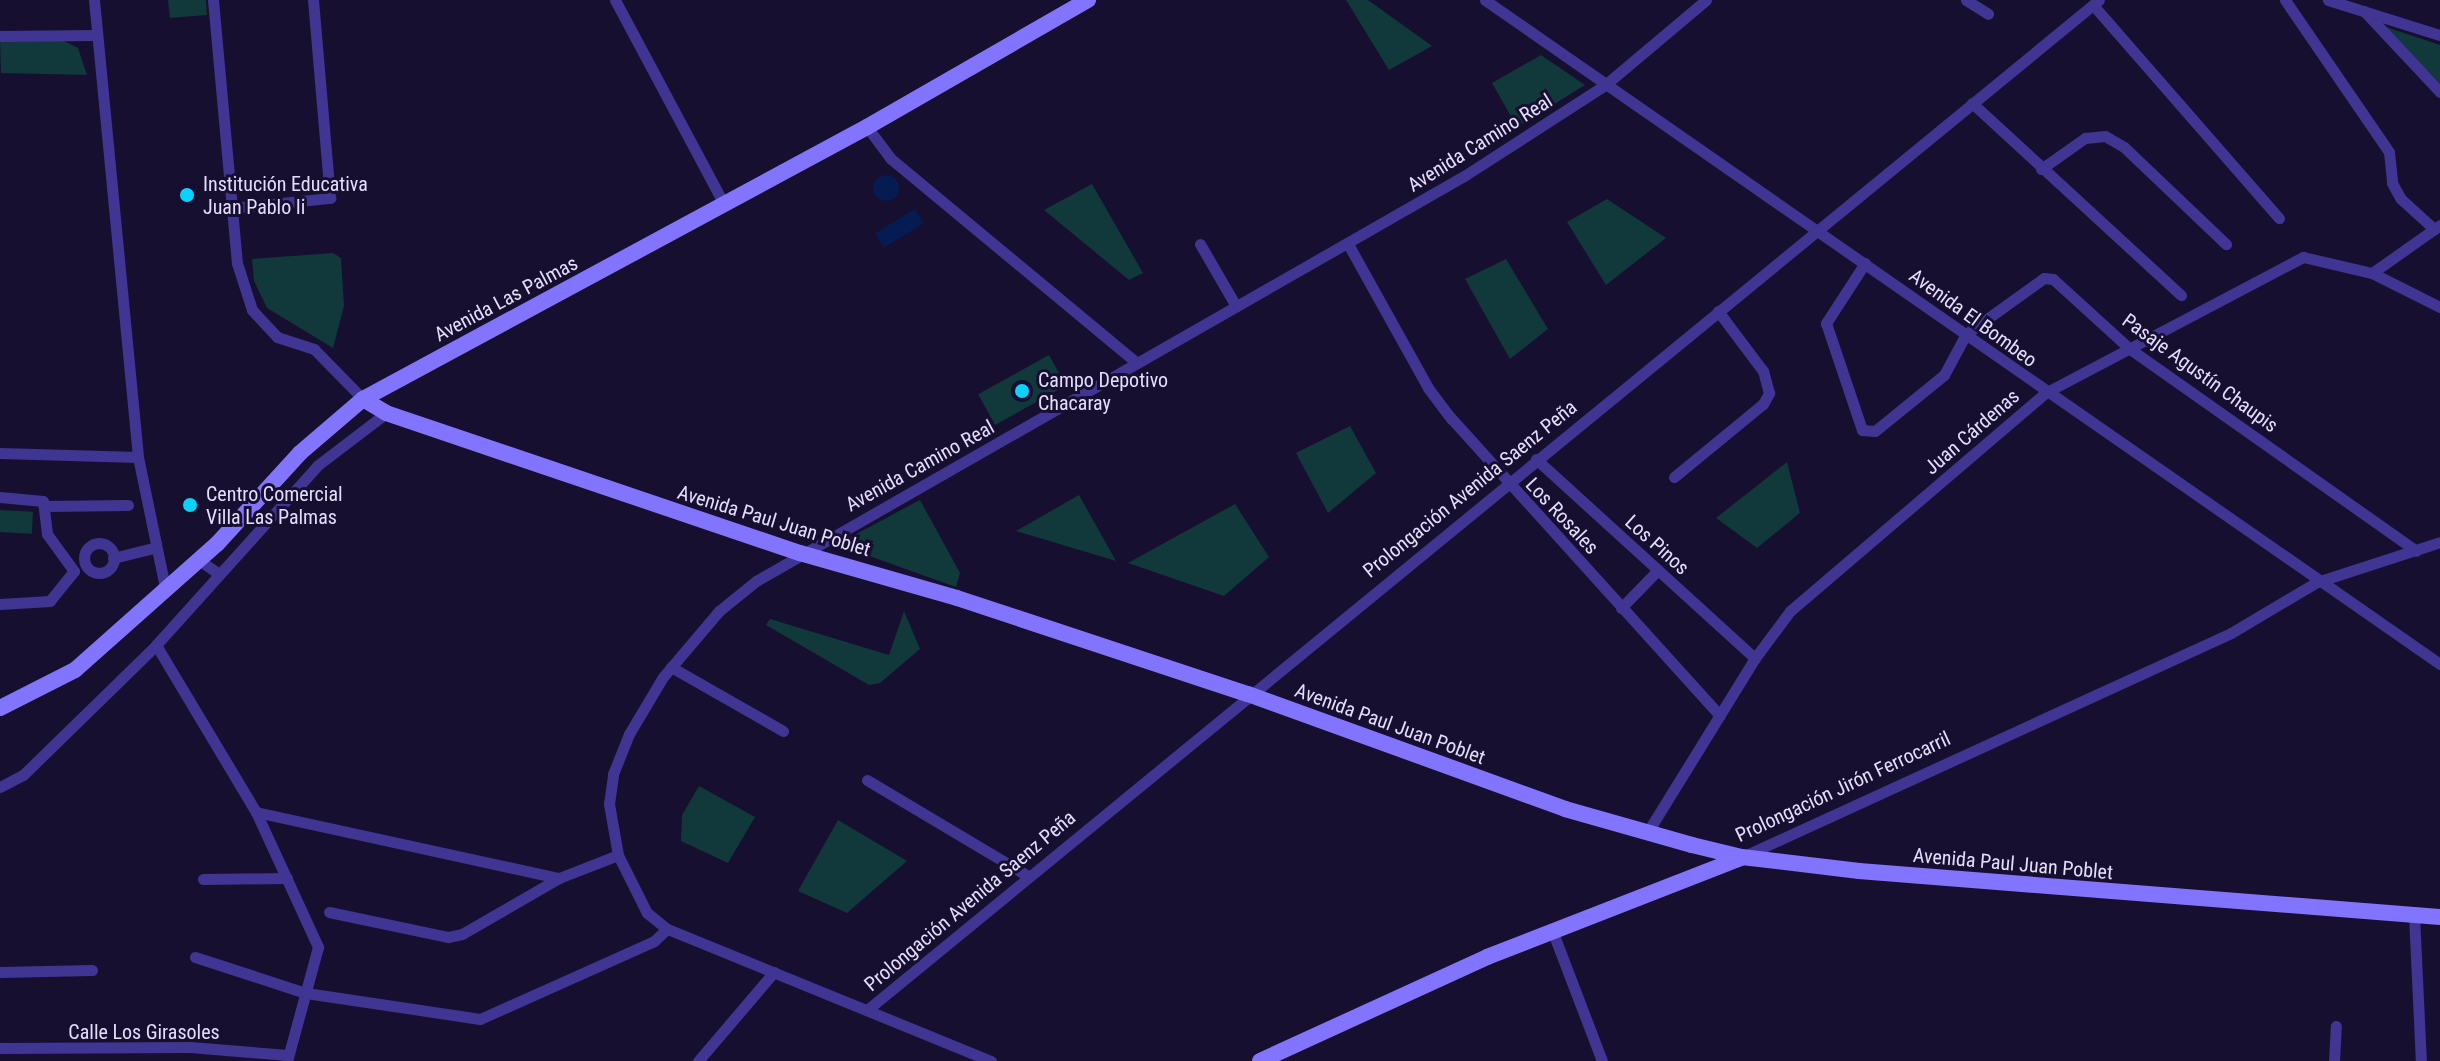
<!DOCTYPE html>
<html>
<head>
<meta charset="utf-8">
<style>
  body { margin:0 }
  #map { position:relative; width:2440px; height:1061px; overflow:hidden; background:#170f2f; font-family:"Roboto Condensed",sans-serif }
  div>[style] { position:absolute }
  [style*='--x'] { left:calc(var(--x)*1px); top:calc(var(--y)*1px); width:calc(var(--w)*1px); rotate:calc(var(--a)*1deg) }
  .green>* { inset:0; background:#11383a; transform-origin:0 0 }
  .water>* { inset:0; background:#051b52; transform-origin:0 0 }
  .round { border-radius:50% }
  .street>* { height:11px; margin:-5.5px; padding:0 5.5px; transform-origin:5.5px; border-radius:5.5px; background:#403593 }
  .street>.ring { margin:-5.5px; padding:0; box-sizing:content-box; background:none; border:11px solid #403593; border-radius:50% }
  .secondary>* { height:16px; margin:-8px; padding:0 8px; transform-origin:8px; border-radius:8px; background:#8374ff }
  .dots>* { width:22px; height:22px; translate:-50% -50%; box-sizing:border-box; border:4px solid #170f2f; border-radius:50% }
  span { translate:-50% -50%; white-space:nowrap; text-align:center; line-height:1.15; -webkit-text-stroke:6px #170f2f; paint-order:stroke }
  .street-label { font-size:20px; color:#e4ddff }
  .poi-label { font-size:20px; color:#e4ddff }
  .left { translate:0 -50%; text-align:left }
</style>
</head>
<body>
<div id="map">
  <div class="green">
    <i style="clip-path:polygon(168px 0,206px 0,207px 15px,170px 18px)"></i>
    <i style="clip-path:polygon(1346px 0,1368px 0,1432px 46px,1389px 70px)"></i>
    <i style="clip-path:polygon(2383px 26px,2440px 45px,2440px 83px)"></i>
    <i style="clip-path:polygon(62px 40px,78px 48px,87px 75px,1px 73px,0 41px)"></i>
    <i style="clip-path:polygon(1541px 55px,1585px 85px,1517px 127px,1492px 83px)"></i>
    <i style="clip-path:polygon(1092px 184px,1143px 273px,1129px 280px,1044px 210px)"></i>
    <i style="clip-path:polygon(1607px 199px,1666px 238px,1606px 285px,1567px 222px)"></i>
    <i style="clip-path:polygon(333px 253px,341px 258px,344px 306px,333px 348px,267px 308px,254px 281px,252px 259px)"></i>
    <i style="clip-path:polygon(1506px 259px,1548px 329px,1510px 359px,1465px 279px)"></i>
    <i style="left:1049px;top:355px;width:35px;height:81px;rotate:61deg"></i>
    <i style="clip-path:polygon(1350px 426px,1376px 473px,1328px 513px,1296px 453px)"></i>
    <i style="clip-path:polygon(1787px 462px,1800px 513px,1757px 548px,1716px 518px)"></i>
    <i style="clip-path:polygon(1079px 495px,1116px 561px,1016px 531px)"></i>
    <i style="clip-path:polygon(920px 500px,960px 573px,956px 587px,844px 547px,845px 540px)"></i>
    <i style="clip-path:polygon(1235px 504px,1269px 557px,1224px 596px,1128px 563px)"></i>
    <i style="left:0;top:510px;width:33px;height:22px;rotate:3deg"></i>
    <i style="clip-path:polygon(904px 611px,920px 649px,880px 683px,869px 685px,766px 625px,770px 619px,889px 655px)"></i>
    <i style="clip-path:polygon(699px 786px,755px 817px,728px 863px,681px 841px,682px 815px)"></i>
    <i style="clip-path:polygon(838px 820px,907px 861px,847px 913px,798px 891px)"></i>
  </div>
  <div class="water">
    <i class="round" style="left:873px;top:175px;width:26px;height:26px"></i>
    <i style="left:915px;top:209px;width:17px;height:47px;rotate:59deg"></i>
  </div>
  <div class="street">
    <i style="--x:94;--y:0;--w:459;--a:84.5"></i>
    <i style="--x:138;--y:457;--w:133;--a:78.3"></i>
    <i style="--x:213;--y:0;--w:264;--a:84.8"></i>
    <i style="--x:237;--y:263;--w:49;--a:72.3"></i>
    <i style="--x:252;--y:310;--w:37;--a:47"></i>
    <i style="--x:277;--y:337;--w:39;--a:18"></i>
    <i style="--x:314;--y:349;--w:70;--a:45.6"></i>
    <i style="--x:615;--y:0;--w:231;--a:61.9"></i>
    <i style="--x:1485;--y:0;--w:1163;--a:34.81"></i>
    <i style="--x:1966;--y:0;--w:26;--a:32"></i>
    <i style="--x:2285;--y:0;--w:184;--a:55.6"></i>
    <i style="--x:2389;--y:152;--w:31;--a:84"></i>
    <i style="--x:2392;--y:183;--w:18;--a:61"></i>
    <i style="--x:2401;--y:199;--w:45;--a:42.3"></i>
    <i style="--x:2328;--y:0;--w:117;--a:17.4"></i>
    <i style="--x:2093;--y:5;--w:283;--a:48.9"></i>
    <i style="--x:2364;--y:11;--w:111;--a:46.8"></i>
    <i style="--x:0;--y:36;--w:96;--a:-0.6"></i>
    <i style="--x:1972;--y:103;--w:284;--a:42.6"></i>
    <i style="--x:867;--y:127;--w:39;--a:53"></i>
    <i style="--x:890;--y:158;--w:321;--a:39.7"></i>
    <i style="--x:2041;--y:169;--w:54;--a:-35.2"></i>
    <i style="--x:2085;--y:138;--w:20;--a:-6"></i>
    <i style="--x:2105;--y:136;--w:22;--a:30"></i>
    <i style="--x:2124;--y:147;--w:141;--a:43.6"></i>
    <i style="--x:231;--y:208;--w:100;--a:-5.8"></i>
    <i style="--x:330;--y:198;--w:199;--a:-94.9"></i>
    <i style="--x:1200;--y:244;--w:72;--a:59.9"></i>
    <i style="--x:1348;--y:244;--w:165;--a:60.9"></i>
    <i style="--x:1428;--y:388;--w:38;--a:53"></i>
    <i style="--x:1451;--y:418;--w:401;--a:47.9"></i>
    <i style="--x:1865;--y:263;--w:72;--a:123"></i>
    <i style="--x:1826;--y:323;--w:113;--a:71.4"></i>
    <i style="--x:1862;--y:430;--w:13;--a:4"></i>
    <i style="--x:1875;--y:431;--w:89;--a:-39.1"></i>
    <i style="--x:1944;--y:375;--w:47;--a:-61.8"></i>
    <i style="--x:1966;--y:334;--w:96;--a:-35.7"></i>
    <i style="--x:2044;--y:278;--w:9;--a:6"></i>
    <i style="--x:2053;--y:279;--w:104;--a:42.3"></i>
    <i style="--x:2130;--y:349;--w:350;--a:35.2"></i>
    <i style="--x:2372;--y:273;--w:83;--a:-35.2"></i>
    <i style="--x:0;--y:453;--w:138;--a:1.7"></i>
    <i style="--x:1536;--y:459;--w:296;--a:42.3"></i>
    <i style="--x:1674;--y:477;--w:115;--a:-39.4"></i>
    <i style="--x:1763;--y:404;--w:13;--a:-61"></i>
    <i style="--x:1769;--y:393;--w:23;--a:-105"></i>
    <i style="--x:1763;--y:371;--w:75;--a:-126.9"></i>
    <i style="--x:0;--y:497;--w:43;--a:5.3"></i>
    <i style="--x:43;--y:501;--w:33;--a:83"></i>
    <i style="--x:47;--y:534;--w:46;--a:53.9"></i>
    <i style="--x:74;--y:571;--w:38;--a:129"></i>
    <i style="--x:50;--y:601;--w:50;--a:176.6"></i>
    <i style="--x:45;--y:506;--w:83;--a:-0.7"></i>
    <i class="ring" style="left:84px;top:543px;width:19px;height:19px"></i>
    <i style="--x:113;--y:558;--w:41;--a:-14"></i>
    <i style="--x:199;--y:560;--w:24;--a:35"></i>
    <i style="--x:1621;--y:608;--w:53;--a:-45.8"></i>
    <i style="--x:156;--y:645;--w:195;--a:59.1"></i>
    <i style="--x:256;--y:812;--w:149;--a:65.3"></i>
    <i style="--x:318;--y:947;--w:118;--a:105.2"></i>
    <i style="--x:671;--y:667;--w:129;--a:29.7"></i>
    <i style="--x:867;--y:780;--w:187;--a:30.8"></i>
    <i style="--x:0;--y:787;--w:26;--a:-28"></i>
    <i style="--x:23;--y:775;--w:186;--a:-44.3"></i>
    <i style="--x:156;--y:645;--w:242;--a:-48"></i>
    <i style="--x:318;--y:465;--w:86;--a:-37.4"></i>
    <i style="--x:256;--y:812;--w:310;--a:12.3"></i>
    <i style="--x:1647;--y:833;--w:206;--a:-58.3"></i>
    <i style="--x:1755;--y:658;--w:59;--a:-53.3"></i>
    <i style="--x:1790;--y:611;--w:335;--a:-40.5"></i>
    <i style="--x:2045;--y:393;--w:292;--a:-27.8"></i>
    <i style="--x:2303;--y:257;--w:71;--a:13.1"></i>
    <i style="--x:2372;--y:273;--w:76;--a:26.6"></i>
    <i style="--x:1742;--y:857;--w:538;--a:-24.61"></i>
    <i style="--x:2231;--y:633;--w:100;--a:-30.7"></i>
    <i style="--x:2317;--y:582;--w:129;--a:-18"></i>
    <i style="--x:203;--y:879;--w:84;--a:-0.7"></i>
    <i style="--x:329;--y:912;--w:122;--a:11.9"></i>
    <i style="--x:448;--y:937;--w:14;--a:-12"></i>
    <i style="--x:462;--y:934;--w:112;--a:-30"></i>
    <i style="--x:559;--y:878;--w:63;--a:-21.3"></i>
    <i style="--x:2414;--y:915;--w:146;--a:87.3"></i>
    <i style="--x:1552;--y:930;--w:140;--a:69.1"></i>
    <i style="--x:195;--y:957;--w:117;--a:18"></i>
    <i style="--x:306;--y:993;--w:176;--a:8.5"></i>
    <i style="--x:480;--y:1019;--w:191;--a:-24.1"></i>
    <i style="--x:654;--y:941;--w:18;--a:-43"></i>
    <i style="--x:0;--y:972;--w:92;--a:-1.2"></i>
    <i style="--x:867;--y:1010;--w:1593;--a:-39.35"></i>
    <i style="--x:0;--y:1048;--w:190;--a:-0.3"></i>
    <i style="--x:190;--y:1047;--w:98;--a:4.7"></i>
    <i style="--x:698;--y:1061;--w:117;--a:-49.5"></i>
    <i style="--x:991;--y:1061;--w:350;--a:-157.8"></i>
    <i style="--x:667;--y:929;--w:26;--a:-141"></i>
    <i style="--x:647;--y:913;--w:65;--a:-116.6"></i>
    <i style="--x:618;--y:855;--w:52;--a:-100"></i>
    <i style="--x:609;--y:804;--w:30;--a:-82"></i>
    <i style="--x:613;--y:774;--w:43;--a:-68.2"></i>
    <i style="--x:629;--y:734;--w:66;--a:-59.2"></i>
    <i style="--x:663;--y:677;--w:87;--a:-49.7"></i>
    <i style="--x:719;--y:611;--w:48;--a:-39"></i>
    <i style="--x:756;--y:581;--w:816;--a:-29.77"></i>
    <i style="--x:1464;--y:176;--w:168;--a:-32.8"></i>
    <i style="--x:1605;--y:85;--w:132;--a:-40.1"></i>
    <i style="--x:2334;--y:1061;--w:35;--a:-87"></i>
  </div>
  <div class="secondary">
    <i style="--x:363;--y:399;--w:27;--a:31"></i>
    <i style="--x:386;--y:413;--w:437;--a:18.7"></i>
    <i style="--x:800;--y:553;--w:163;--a:16"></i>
    <i style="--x:957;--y:598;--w:306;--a:18.3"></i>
    <i style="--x:1248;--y:694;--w:337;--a:19.9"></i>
    <i style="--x:1565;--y:809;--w:132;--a:15.8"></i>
    <i style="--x:1692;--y:845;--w:51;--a:13.5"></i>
    <i style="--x:1742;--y:857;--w:118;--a:6.8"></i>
    <i style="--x:1859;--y:871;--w:583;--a:4.53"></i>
    <i style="--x:0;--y:708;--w:84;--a:-26.9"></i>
    <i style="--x:75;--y:670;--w:190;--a:-41.6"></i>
    <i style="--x:217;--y:544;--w:123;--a:-47.6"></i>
    <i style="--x:300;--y:453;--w:83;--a:-40.6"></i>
    <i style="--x:363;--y:399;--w:573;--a:-28.35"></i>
    <i style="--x:867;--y:127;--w:255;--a:-29.9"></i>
    <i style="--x:1260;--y:1061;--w:250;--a:-24.6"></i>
    <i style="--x:1487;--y:957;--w:273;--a:-21.3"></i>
  </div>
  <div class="dots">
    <i style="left:187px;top:195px;background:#09d2ff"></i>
    <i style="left:1022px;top:391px;background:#09d2ff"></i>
    <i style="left:190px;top:505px;background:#09d2ff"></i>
  </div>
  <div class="street-label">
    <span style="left:1480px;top:143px;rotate:-32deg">Avenida Camino Real</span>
    <span style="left:506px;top:299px;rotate:-28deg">Avenida Las Palmas</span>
    <span style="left:1973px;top:318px;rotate:36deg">Avenida El Bombeo</span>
    <span style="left:2200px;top:373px;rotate:36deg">Pasaje Agustín Chaupis</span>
    <span style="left:1972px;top:432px;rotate:-41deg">Juan Cárdenas</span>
    <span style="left:920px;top:466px;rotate:-29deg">Avenida Camino Real</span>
    <span style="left:1470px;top:489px;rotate:-39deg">Prolongación Avenida Saenz Peña</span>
    <span style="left:1562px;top:516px;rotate:47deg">Los Rosales</span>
    <span style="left:774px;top:521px;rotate:17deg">Avenida Paul Juan Poblet</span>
    <span style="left:1657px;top:545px;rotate:42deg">Los Pinos</span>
    <span style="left:1390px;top:724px;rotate:20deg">Avenida Paul Juan Poblet</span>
    <span style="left:1843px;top:787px;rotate:-25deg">Prolongación Jirón Ferrocarril</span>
    <span style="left:2013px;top:864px;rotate:5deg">Avenida Paul Juan Poblet</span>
    <span style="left:970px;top:901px;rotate:-40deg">Prolongación Avenida Saenz Peña</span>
    <span style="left:144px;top:1032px">Calle Los Girasoles</span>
  </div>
  <div class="poi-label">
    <span class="left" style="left:203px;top:196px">Institución Educativa<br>Juan Pablo Ii</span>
    <span class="left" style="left:1038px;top:392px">Campo Depotivo<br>Chacaray</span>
    <span class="left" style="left:206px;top:506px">Centro Comercial<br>Villa Las Palmas</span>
  </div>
</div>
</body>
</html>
